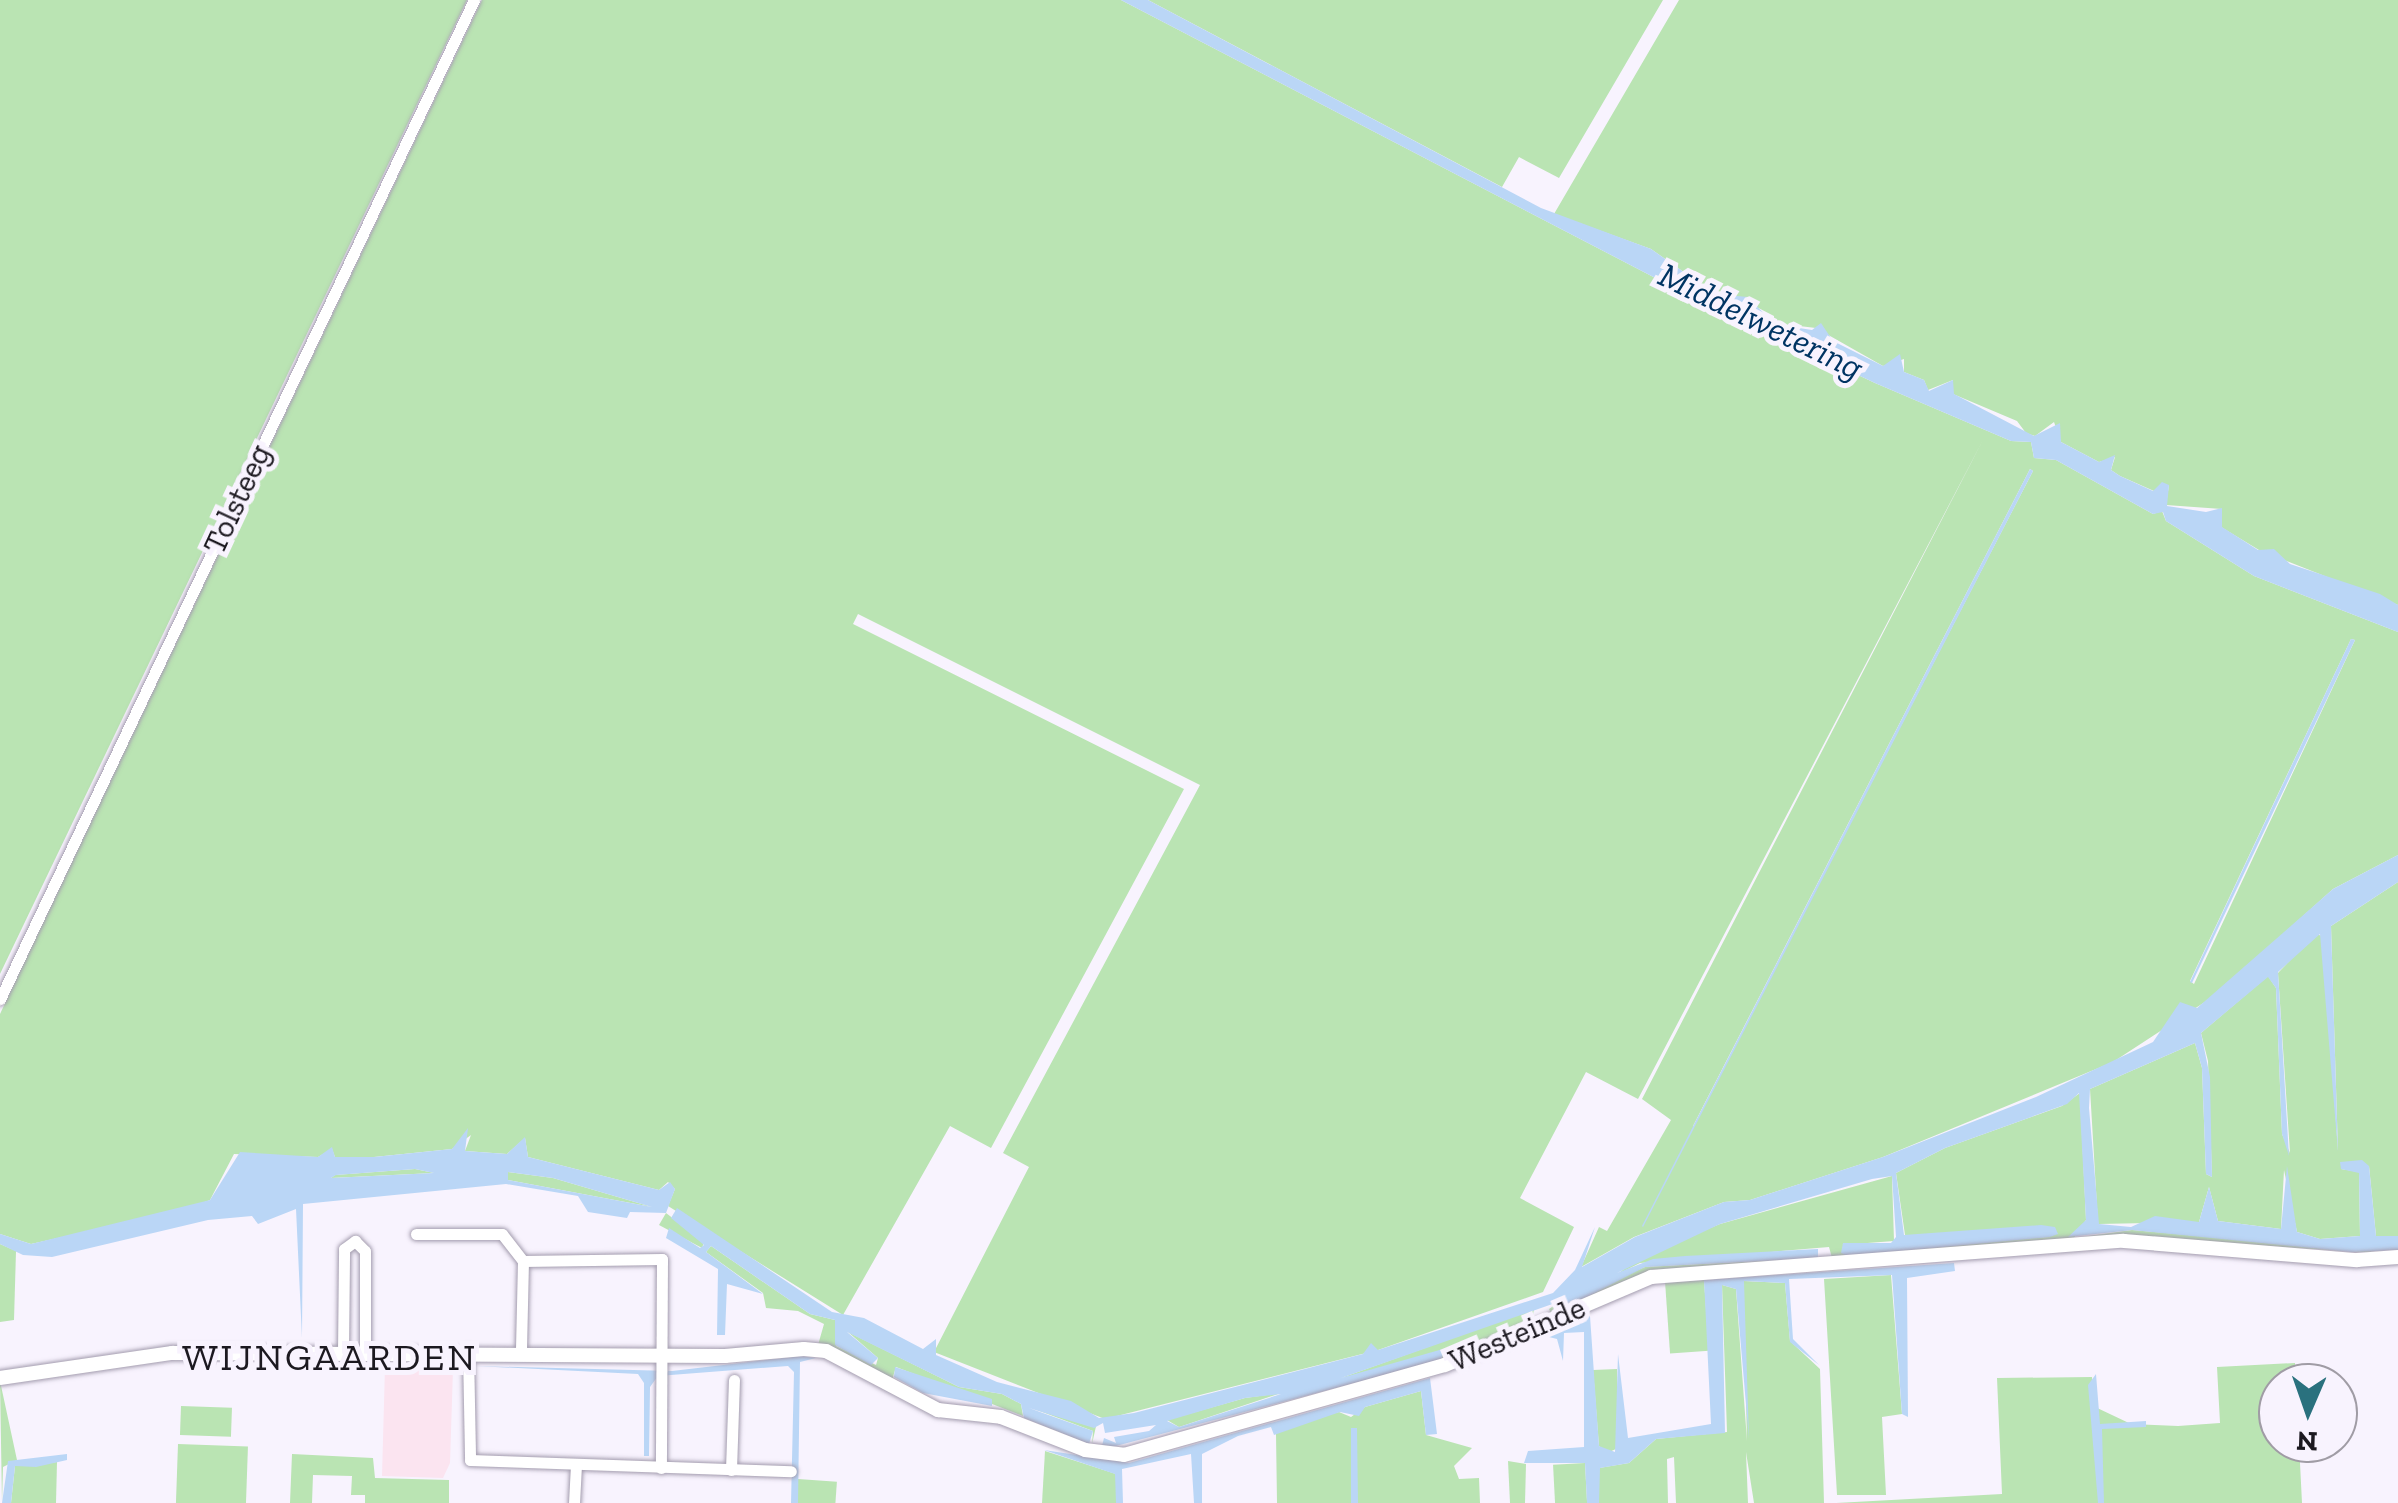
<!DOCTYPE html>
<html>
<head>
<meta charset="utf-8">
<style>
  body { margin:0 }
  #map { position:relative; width:2398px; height:1503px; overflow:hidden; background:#f8f3fe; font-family:"Zilla Slab",serif }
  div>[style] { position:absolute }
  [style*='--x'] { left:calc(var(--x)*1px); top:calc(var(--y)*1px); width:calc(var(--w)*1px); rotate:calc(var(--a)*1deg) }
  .education>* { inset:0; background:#fbe4f0 }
  .green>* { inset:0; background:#bae4b3; transform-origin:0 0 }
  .water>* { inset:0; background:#bad6f6 }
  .roads { filter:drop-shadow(0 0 2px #a39cae) drop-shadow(0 0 2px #a39cae) }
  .minor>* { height:11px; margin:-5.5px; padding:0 5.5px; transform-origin:5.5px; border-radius:5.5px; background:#fff }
  .tertiary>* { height:14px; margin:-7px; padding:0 7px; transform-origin:7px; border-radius:7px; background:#fff }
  span { translate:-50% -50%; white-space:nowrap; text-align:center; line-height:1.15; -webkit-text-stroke:10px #f8f3fe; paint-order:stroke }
  .street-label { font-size:32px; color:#1c1920 }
  .water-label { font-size:35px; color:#003463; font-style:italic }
  .quarter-label { font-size:38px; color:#1c1920; letter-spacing:2.5px }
  .north { position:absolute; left:2258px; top:1363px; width:100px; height:100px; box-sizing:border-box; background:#f8f3fe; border:2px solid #a09ca5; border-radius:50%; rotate:182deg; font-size:28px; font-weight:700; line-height:40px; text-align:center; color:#1c1920 }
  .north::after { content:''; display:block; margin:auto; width:35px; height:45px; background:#2a717e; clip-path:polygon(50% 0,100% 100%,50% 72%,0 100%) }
</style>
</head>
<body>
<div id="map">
  <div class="education">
    <i style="clip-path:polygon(385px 1367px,453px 1369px,450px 1463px,443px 1478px,382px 1476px)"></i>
  </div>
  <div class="green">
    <i style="clip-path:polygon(0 0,467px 0,0 974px)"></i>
    <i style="clip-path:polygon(evenodd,482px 0,1121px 0,1688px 295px,1875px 383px,2011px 441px,2031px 442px,2034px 458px,2056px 460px,2153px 514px,2162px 511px,2166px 521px,2254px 576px,2398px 632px,2398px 855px,2333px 889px,2214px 996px,2113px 1062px,1883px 1157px,1750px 1200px,1724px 1202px,1634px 1237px,1581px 1267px,1599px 1227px,1607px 1231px,1671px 1120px,1642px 1099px,1984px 438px,1638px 1099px,1586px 1072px,1520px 1198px,1574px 1227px,1543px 1292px,1378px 1350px,1105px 1419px,934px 1352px,1029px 1167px,1003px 1153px,1200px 785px,858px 614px,853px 624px,1184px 789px,991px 1148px,950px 1126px,843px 1315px,668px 1206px,675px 1189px,668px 1182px,659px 1190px,528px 1157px,525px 1138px,507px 1154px,465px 1151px,471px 1135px,452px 1149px,374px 1157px,335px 1157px,332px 1149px,318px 1157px,234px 1154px,210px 1200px,184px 1210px,31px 1244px,0 1234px,0 1014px,482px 0,2030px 469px,2033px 471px,1693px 1127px,1693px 1126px,2030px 469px,482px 0,2351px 639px,2355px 640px,2194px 984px,2190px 981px,2351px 639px)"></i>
    <i style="clip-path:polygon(1148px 0,1663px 0,1559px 178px,1519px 157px,1502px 187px)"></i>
    <i style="clip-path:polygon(1679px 0,2398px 0,2398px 605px,2259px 550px,2221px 527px,2222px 509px,2166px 505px,2169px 485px,2154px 491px,2120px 476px,2111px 470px,2115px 457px,2099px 462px,2061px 442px,2054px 422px,2035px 436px,2026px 433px,2017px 421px,1953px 394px,1953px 380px,1928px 390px,1924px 380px,1904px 372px,1904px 359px,1883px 366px,1816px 328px,1774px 323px,1774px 316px,1737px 297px,1715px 294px,1651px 249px,1554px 214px)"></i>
    <i style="clip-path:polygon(2398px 882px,2398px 1236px,2376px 1236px,2369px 1166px,2341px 1169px,2359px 1172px,2360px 1236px,2320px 1239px,2297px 1232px,2284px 1170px,2281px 1229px,2218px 1221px,2209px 1187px,2199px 1222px,2098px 1224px,2090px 1089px,2195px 1043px,2202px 1068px,2206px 1174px,2212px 1177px,2208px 1061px,2201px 1033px,2268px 976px,2276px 988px,2282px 1134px,2290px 1153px,2278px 973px,2315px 934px,2323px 936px,2338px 1151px,2331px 926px)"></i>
    <i style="clip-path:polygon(2080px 1093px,2086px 1220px,2074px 1238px,2132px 1230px,2398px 1254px,2218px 1243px,1832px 1258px,1829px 1247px,1640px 1263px,1618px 1274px,1637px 1258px,1720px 1224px,1892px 1176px,1894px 1241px,1841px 1245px,2051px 1237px,1905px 1235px,1896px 1173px,1945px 1148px,2062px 1106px)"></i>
    <i style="clip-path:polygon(415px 1169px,434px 1173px,331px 1178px,335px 1175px)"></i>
    <i style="clip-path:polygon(508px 1172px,553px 1178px,652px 1207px,508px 1180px)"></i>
    <i style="clip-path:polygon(666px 1213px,704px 1242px,702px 1248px,659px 1225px)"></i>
    <i style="clip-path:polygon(0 1244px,16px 1251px,14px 1320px,0 1322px)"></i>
    <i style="clip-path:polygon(711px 1246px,810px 1314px,835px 1320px,836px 1346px,876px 1365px,878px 1358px,848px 1332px,959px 1387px,1002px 1394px,1021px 1404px,1023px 1416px,896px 1367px,892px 1380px,818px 1345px,824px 1324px,798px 1311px,766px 1308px,763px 1293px,706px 1252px)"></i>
    <i style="clip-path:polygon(1818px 1258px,1660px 1271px,1552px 1315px,1549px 1309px,1592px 1281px,1560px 1303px,1645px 1267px)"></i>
    <i style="clip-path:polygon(1891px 1275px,1902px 1414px,1882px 1417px,1886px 1495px,1837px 1495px,1824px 1279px)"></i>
    <i style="left:1704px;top:1280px;width:71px;height:39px;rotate:86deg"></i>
    <i style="clip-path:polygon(1743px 1281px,1785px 1283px,1790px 1341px,1820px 1369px,1824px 1503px,1754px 1503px,1746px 1452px,1748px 1503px,1676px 1503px,1674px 1457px,1667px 1459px,1668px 1503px,1599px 1503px,1599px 1468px,1629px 1463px,1656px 1439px,1727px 1432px,1722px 1285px,1736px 1289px,1747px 1441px)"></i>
    <i style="clip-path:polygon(1534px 1309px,1532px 1322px,1445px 1358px,1341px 1378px)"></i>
    <i style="clip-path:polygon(2295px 1363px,2296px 1383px,2278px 1383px,2278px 1443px,2299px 1443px,2302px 1503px,1836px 1503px,2002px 1494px,1997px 1378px,2092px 1377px,2093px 1406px,2131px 1424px,2178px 1426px,2220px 1423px,2217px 1367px)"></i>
    <i style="clip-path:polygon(1617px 1369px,1618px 1448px,1607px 1453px,1599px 1446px,1593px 1370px)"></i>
    <i style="clip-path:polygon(0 1381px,17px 1460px,3px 1467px,2px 1503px)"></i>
    <i style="clip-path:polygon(1421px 1391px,1426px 1435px,1472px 1448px,1454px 1466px,1459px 1479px,1479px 1478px,1480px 1503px,1277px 1503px,1276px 1434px,1281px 1428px,1339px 1412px,1351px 1417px,1365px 1407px)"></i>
    <i style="clip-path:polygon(1281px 1393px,1179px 1427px,1167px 1420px,1245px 1398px)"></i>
    <i style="left:181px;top:1406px;width:51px;height:29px;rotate:2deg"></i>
    <i style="clip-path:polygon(1029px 1407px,1093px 1427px,1097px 1422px,1092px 1444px,1093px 1431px)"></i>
    <i style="left:178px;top:1444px;width:70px;height:59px;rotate:2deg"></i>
    <i style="clip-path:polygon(1045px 1451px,1116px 1474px,1116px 1503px,1042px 1503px)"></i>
    <i style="clip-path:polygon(292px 1454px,373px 1458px,375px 1478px,449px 1480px,449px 1503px,365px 1503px,365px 1495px,351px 1495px,352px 1476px,313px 1475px,312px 1503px,290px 1503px)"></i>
    <i style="clip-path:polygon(1508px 1461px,1526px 1464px,1525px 1503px,1510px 1503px)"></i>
    <i style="clip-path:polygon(57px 1462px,56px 1503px,11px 1503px,15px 1466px)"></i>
    <i style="left:1585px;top:1463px;width:40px;height:32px;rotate:87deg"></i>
    <i style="left:798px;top:1479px;width:39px;height:24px;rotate:4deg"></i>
  </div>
  <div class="water">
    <i style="clip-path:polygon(1121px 0,1148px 0,1541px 208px,1651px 249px,1715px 294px,1748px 297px,1774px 324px,1812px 330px,1821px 323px,1833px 341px,1883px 366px,1900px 354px,1904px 372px,1924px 380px,1929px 391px,1953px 380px,1954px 394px,2034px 436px,2060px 423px,2061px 442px,2099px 462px,2115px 455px,2111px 470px,2120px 476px,2153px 491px,2162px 482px,2169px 485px,2167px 506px,2206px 512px,2222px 508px,2222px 527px,2258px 550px,2274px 549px,2290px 564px,2380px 594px,2398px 605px,2398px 632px,2254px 576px,2166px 521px,2163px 512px,2153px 514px,2056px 460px,2034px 458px,2031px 442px,2011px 441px,1875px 383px,1688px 295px)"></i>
    <i style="clip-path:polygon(2030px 469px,2033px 471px,1643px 1227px,1642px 1226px)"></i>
    <i style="clip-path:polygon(2351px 639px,2355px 640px,2192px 983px,2190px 982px)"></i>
    <i style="clip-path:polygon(evenodd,2398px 855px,2398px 882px,2331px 926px,2338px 1152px,2320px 934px,2278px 972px,2289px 1156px,2282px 1134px,2276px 988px,2268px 977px,2201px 1033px,2210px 1077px,2212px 1177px,2206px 1174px,2202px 1068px,2195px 1043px,2090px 1089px,2089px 1108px,2099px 1224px,2131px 1227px,2155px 1216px,2199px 1222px,2209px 1187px,2218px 1221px,2281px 1229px,2287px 1166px,2297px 1232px,2320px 1239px,2360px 1236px,2359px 1173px,2341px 1169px,2340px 1162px,2362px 1160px,2369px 1166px,2376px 1236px,2398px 1236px,2398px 1250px,2351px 1252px,2132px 1230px,2068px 1237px,2086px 1220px,2079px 1093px,2067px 1104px,1945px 1148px,1896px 1173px,1904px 1235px,2041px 1225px,2055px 1227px,2058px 1234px,2050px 1237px,1848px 1256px,1841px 1253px,1843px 1243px,1891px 1243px,1896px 1237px,1892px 1176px,1872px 1179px,1720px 1224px,1617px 1273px,1653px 1259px,1685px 1256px,1818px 1249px,1818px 1258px,1645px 1267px,1558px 1312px,1561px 1301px,1341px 1378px,1443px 1349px,1442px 1360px,1112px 1447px,1102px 1446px,1104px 1438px,1116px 1443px,1114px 1437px,1149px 1431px,1156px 1425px,1105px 1433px,1103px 1423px,1094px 1428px,1029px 1408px,1093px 1431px,1089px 1444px,1024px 1418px,1021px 1404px,1002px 1394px,959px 1387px,847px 1332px,878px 1358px,871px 1365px,835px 1345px,835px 1320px,810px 1314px,711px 1246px,706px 1252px,763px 1294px,727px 1284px,725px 1335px,717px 1335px,718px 1269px,666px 1238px,669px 1228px,700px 1248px,704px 1245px,671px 1218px,677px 1208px,832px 1312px,864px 1318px,923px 1349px,936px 1339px,936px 1355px,997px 1382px,1071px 1401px,1099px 1418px,1134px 1413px,1363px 1354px,1371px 1343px,1378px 1350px,1553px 1293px,1575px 1270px,1595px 1227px,1582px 1267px,1635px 1237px,1724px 1202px,1750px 1200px,1883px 1157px,2036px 1097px,2153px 1042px,2180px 1002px,2197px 1008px,2333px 889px,2398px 855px,1281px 1394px,1179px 1427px,1167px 1421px,1245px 1398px,1281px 1394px)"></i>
    <i style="clip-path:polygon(evenodd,468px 1128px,465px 1151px,507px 1154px,525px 1137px,528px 1157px,659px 1190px,670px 1182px,675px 1189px,666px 1213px,630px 1212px,627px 1218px,588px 1212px,578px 1196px,506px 1184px,303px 1204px,302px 1338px,296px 1209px,258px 1224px,252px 1216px,208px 1220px,52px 1257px,23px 1255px,0 1244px,0 1234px,31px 1244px,210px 1200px,240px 1152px,318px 1157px,332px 1147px,335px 1157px,374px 1157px,452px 1149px,468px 1128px,415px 1169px,434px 1173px,331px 1178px,336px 1175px,415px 1169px,468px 1128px,508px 1172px,553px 1178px,652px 1207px,508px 1180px,508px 1172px)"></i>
    <i style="clip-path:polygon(1954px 1263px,1955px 1271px,1907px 1278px,1908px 1417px,1902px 1414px,1892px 1275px,1789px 1279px,1793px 1339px,1819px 1365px,1790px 1342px,1785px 1283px,1744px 1281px,1749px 1439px,1736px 1289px,1722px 1285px,1725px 1433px,1656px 1439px,1629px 1463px,1600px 1468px,1599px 1503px,1587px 1503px,1585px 1463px,1524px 1463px,1528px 1451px,1584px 1447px,1584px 1332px,1564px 1333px,1563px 1361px,1557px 1339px,1541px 1335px,1590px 1316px,1599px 1446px,1615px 1452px,1618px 1354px,1628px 1438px,1711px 1424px,1704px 1280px)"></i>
    <i style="clip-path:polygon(800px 1356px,816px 1358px,800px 1362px,798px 1503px,791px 1503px,794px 1372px,788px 1366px,658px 1376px,650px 1387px,649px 1456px,644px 1456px,644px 1383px,638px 1374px,475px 1366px,672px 1371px)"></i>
    <i style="clip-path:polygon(895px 1367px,992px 1399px,992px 1406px,923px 1393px,894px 1377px)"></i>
    <i style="clip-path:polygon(2096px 1374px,2100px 1424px,2146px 1421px,2146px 1427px,2102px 1429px,2104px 1503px,2098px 1503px,2088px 1385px)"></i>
    <i style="clip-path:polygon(1430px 1378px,1437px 1434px,1426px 1435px,1421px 1391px,1365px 1407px,1359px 1416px,1340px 1412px,1274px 1435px,1271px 1427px,1238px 1436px,1202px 1454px,1202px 1503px,1194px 1503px,1191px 1454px,1122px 1469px,1123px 1503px,1116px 1503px,1115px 1474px,1044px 1450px,1129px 1463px)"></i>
    <i style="clip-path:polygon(1351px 1428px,1357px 1428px,1358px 1503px,1351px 1503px)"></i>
    <i style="clip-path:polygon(67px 1454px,67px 1460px,36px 1467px,15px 1466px,11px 1503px,2px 1503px,8px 1461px)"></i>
  </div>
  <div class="roads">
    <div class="minor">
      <i style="--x:0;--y:999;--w:1106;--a:-64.62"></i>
      <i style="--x:416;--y:1234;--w:86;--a:0"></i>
      <i style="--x:502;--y:1234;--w:34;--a:52"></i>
      <i style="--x:523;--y:1261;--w:91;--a:91.3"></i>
      <i style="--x:523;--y:1261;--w:139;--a:-0.8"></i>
      <i style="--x:662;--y:1259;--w:209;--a:90.3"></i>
      <i style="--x:468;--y:1351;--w:109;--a:88.9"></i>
      <i style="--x:470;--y:1460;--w:321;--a:2"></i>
      <i style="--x:343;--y:1352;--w:103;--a:-89.4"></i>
      <i style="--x:344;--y:1249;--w:14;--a:-36"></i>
      <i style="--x:355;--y:1241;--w:14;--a:45"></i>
      <i style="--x:365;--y:1251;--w:100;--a:90"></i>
      <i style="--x:731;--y:1470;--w:90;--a:-88.1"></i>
      <i style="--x:574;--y:1503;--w:37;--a:-87"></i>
    </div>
    <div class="tertiary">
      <i style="--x:0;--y:1378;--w:174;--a:-8.3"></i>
      <i style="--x:172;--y:1353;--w:553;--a:0.31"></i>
      <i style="--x:725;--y:1356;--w:79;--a:-5.1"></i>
      <i style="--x:804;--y:1349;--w:22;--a:5"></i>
      <i style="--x:826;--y:1351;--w:127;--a:27.8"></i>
      <i style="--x:938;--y:1410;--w:63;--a:6.3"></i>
      <i style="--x:1001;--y:1417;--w:90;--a:21.4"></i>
      <i style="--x:1085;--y:1450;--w:39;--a:7"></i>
      <i style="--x:1124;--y:1455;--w:333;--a:-15.7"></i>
      <i style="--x:1445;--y:1365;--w:224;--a:-23.1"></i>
      <i style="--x:1651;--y:1277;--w:474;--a:-4.4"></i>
      <i style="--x:2124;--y:1241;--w:234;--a:4.7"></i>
      <i style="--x:2357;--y:1260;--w:41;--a:-4.2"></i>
    </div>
  </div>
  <div class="street-label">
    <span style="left:237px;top:499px;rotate:-65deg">Tolsteeg</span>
    <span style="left:1517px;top:1334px;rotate:-23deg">Westeinde</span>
  </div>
  <div class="water-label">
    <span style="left:1761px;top:321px;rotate:26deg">Middelwetering</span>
  </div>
  <div class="quarter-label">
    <span style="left:330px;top:1358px">WIJNGAARDEN</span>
  </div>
  <div class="north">N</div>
</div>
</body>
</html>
